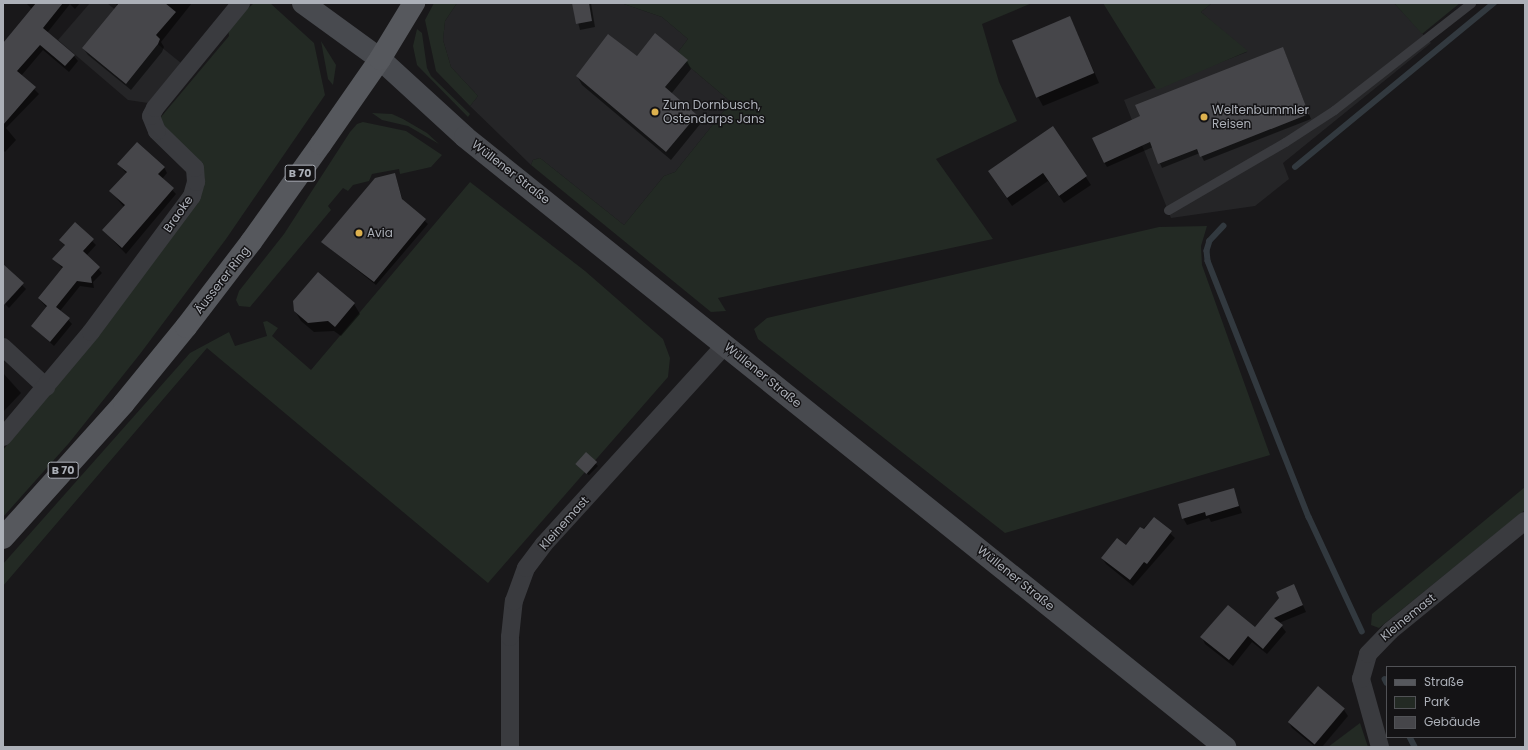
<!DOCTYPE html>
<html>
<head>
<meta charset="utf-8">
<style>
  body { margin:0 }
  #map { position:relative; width:1528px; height:750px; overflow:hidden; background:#19181a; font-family:Poppins,sans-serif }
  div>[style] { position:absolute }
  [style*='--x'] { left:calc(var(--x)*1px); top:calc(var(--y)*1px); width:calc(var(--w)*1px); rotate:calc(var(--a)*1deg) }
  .built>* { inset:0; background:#252527 }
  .green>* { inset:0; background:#232a24 }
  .shadow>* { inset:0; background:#0007; transform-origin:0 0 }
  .stream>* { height:5.5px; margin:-2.75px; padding:0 2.75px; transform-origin:2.75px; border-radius:2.75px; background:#32393f }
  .building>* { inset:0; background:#46464a; transform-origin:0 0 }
  .lane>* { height:9px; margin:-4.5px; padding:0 4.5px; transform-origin:4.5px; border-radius:4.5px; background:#3a3b3f }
  .street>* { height:18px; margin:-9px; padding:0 9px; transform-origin:9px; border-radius:9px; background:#3a3b3f }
  .secondary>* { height:22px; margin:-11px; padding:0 11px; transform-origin:11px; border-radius:11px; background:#484a4f }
  .primary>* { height:22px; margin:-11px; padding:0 11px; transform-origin:11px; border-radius:11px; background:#56585d }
  .dots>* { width:11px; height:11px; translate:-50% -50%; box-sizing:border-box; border:2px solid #141315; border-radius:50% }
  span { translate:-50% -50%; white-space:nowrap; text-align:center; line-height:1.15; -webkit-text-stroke:3px #141315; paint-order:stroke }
  .shield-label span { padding:1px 3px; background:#141315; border:1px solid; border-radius:3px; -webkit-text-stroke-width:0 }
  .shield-label { font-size:11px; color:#acb0b8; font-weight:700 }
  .poi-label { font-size:12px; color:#acb0b8 }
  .left { translate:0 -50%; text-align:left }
  .street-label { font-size:12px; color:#acb0b8 }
  .frame { position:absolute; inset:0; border:4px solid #acb0b8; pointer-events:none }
  .legend { position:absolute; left:1386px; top:666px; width:130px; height:72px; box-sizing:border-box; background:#141315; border:1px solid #515256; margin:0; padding:5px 7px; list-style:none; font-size:12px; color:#acb0b8 }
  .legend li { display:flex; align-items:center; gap:8px; height:20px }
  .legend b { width:20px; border:1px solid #515256 }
</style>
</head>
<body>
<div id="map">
  <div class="built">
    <i style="clip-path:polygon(90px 3px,107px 3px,181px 63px,148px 103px,128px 100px,58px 40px)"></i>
    <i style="clip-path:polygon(457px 3px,621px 3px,662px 17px,688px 39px,678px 52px,685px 63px,731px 102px,675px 172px,664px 176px,624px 225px,540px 158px,533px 160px,531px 165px,470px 106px,478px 96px,451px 67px,443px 40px,445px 21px)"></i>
    <i style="clip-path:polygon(1212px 3px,1394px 3px,1431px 43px,1283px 163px,1289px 179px,1255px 206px,1171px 218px,1124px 100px,1247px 52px,1201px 12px)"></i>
  </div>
  <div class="green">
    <i style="clip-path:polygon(270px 3px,314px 43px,325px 95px,226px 239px,140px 354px,69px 443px,3px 517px,3px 450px,51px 392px,199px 196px,161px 124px,161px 117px,229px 36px,228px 29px,239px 16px,253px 4px)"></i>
    <i style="clip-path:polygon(434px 3px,457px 3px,445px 21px,443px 40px,451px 67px,478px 96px,470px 106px,436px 71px,425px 20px)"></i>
    <i style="clip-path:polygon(621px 3px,1032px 3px,982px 24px,999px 82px,1017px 121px,936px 159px,993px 239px,718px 298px,726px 311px,711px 312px,531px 165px,533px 160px,540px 158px,624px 225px,664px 176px,675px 172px,731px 102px,685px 63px,678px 52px,688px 39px,662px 17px)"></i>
    <i style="clip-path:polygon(1103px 3px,1212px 3px,1201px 12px,1248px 51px,1157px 90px)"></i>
    <i style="clip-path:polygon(1394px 3px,1460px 3px,1422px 34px)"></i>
    <i style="clip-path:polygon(417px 29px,422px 33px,427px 68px,431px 76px,470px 114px,468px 117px,417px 65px,413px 46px)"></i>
    <i style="clip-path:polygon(321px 41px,336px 65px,333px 85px,328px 79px)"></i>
    <i style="clip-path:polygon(372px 113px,392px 114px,403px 119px,427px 133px,439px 144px,408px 126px,382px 120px)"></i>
    <i style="clip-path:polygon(363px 122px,406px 131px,442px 155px,431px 167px,400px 174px,399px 169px,372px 174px,369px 181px,353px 185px,348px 191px,343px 188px,328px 206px,331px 210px,250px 307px,239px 306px,236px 300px,239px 291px,284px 234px,350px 132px,357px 124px)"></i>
    <i style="clip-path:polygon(470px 182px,585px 271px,663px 339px,670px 358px,668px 377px,488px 583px,207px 348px,3px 586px,3px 564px,190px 353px,229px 332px,235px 346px,267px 336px,263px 322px,267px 321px,278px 328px,272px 336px,311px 370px)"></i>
    <i style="clip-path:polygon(1207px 226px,1201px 246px,1202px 265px,1270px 455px,1005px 533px,758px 339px,754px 329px,767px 318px,1159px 227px)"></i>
    <i style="clip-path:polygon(1525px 487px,1525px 510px,1379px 628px,1371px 625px,1372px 614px)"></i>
    <i style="clip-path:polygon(1360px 723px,1368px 747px,1328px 747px)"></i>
  </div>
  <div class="shadow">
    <i style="clip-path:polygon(26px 3px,80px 3px,75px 9px,70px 4px,47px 33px,74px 56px,78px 61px,69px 72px,43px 50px,21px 76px,39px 94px,6px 128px,16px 140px,5px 152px,3px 150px,3px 53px,32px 9px)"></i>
    <i style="clip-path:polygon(115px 3px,192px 3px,161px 42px,164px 47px,162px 52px,131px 90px,88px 55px,83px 48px,118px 6px)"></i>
    <i style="clip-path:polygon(573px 3px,591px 3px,595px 27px,580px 30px)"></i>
    <i style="clip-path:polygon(1070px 17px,1099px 83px,1043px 106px,1038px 97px)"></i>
    <i style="clip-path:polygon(609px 35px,637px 58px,687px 61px,691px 69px,671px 94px,696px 115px,701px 123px,671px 160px,582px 85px,577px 76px)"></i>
    <i style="clip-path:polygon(1285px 53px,1311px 119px,1204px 161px,1200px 153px,1162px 168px,1153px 147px,1107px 167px,1104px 162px)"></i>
    <i style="clip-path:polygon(1053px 127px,1091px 185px,1064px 203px,1048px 181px,1012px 206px,989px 172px)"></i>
    <i style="clip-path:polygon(118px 164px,164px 167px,167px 173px,162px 179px,176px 194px,126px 254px,103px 230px,124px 207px,111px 192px,127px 174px)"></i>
    <i style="clip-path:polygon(395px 174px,403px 201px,428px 224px,376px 285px,322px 242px)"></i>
    <i style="clip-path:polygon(75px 224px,96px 245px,86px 256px,102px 273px,93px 282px,94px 288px,80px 286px,60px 311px,72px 324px,54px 346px,32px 326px,47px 308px,39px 299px,63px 269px,54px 259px,65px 246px,60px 240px)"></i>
    <i style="clip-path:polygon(3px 266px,26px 289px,9px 308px,3px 302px)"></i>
    <i style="clip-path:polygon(318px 274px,354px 304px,360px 314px,341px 336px,334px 331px,314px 332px,301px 321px,295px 311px)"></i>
    <i style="clip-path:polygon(3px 373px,21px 393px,3px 412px)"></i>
    <i style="left:586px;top:454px;width:17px;height:13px;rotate:45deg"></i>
    <i style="clip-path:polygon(1233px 489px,1242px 513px,1211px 522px,1209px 518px,1187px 525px,1183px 518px)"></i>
    <i style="clip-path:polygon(1154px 518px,1175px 538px,1133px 586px,1106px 564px,1102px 558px,1126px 546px)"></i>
    <i style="clip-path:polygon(1294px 585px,1306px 612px,1279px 623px,1286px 632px,1267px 654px,1252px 642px,1233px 666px,1205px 644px,1202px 637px,1256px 628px)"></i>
    <i style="clip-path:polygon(1344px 710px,1348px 716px,1322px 747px,1315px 747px,1292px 728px,1288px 721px)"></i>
  </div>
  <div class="stream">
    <i style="--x:1295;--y:167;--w:258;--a:-39.5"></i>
    <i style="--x:1224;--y:226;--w:21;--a:133"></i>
    <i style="--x:1210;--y:241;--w:10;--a:107"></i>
    <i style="--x:1207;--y:251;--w:10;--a:84"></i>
    <i style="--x:1208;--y:261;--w:275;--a:68.5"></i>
    <i style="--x:1309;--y:517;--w:126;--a:65.1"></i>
    <i style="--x:1385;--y:679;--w:4;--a:63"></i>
    <i style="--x:1410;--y:737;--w:11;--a:63"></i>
  </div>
  <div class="building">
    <i style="clip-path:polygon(36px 3px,63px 3px,43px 28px,75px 55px,65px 66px,40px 45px,17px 71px,36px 87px,3px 125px,3px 43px)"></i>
    <i style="clip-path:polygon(119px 3px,165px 3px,176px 12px,156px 35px,160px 39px,158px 44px,126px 84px,82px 48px)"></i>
    <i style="clip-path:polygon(572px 3px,589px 3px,592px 21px,576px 24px)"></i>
    <i style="left:1070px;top:16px;width:62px;height:63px;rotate:67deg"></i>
    <i style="clip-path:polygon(655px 33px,688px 60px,665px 87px,697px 115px,666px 152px,576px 76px,608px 34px,637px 56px)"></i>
    <i style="clip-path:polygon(1283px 47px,1309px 114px,1200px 157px,1197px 149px,1158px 164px,1150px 142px,1104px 163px,1092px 138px,1140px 116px,1135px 105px)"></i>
    <i style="clip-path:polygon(1053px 126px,1087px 176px,1059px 196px,1043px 173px,1007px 198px,988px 171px)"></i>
    <i style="clip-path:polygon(137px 142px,165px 167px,158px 174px,174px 188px,122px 248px,102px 230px,125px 205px,109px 191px,127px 172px,117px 164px)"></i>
    <i style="clip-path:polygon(395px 173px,402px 199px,426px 219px,374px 282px,321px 242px,375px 178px)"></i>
    <i style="clip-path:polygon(75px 222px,94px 239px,83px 251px,100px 267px,91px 277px,92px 283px,77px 281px,56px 307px,70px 318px,50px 342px,31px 326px,47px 306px,38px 298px,63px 267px,52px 259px,65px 245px,59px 240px)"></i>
    <i style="clip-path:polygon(3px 264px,24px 283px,3px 306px)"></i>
    <i style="clip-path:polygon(318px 272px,355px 303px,335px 327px,328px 321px,308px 323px,294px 311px,293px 301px)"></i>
    <i style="left:586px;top:452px;width:15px;height:16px;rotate:42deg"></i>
    <i style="clip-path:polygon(1234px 488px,1239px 506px,1206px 516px,1205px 512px,1182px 519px,1178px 504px)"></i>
    <i style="clip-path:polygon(1154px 517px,1172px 531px,1147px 564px,1144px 562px,1130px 580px,1101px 558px,1117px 538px,1126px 545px,1140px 527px,1144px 529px)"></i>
    <i style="clip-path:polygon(1294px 584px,1303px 605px,1274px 618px,1283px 625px,1263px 649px,1248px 636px,1229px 660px,1200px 637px,1228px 605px,1255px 627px,1279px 598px,1276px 592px)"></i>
    <i style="left:1318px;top:686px;width:35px;height:47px;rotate:40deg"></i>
  </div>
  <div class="lane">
    <i style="--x:1168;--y:210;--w:135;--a:-30.2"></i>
    <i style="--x:1285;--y:142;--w:59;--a:-33.1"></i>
    <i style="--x:1334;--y:110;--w:174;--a:-38"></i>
  </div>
  <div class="street">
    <i style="--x:3;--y:347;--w:59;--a:42.9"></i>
    <i style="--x:3;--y:437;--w:137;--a:-50"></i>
    <i style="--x:91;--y:332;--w:169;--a:-53.4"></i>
    <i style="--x:192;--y:196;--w:15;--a:-74"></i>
    <i style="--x:196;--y:182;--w:14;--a:-94"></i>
    <i style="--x:195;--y:168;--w:53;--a:-135.8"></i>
    <i style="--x:157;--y:131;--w:16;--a:-112"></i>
    <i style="--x:151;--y:116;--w:9;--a:-63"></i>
    <i style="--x:155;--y:108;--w:136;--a:-50.7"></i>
    <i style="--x:510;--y:747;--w:110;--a:-90"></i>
    <i style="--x:510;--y:637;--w:36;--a:-84"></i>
    <i style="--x:514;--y:601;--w:35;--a:-70"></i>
    <i style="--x:526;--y:568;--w:30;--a:-53"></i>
    <i style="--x:544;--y:544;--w:269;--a:-47.7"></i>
    <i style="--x:1380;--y:747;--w:71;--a:-105.6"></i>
    <i style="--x:1361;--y:679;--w:26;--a:-74"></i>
    <i style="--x:1368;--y:654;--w:32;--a:-46"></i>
    <i style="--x:1390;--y:631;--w:174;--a:-39.2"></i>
  </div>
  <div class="secondary">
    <i style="--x:303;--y:3;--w:95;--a:36"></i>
    <i style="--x:380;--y:59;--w:115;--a:42.5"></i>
    <i style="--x:465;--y:137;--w:975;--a:38.75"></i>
  </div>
  <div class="primary">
    <i style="--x:3;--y:538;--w:181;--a:-48.1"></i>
    <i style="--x:124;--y:403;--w:98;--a:-50.8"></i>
    <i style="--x:186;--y:327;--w:107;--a:-52.6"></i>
    <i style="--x:251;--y:242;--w:120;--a:-54.5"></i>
    <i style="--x:321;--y:144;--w:103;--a:-55.2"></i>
    <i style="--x:380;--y:59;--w:66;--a:-58.7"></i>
  </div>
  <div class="dots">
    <i style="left:655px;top:112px;background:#ddb14e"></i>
    <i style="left:1204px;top:117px;background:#ddb14e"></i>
    <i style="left:359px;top:233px;background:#ddb14e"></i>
  </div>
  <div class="shield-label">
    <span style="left:300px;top:173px">B 70</span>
    <span style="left:63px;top:470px">B 70</span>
  </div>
  <div class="poi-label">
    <span class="left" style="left:663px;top:112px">Zum Dornbusch,<br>Ostendarps Jans</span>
    <span class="left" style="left:1212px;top:117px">Weltenbummler<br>Reisen</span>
    <span class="left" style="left:367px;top:233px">Avia</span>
  </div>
  <div class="street-label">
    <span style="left:511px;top:172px;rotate:38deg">Wüllener Straße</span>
    <span style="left:178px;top:214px;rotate:-55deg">Braoke</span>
    <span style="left:222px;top:280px;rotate:-52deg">Äusserer Ring</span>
    <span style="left:763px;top:375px;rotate:39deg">Wüllener Straße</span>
    <span style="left:564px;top:523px;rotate:-48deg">Kleinemast</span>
    <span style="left:1016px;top:578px;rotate:39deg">Wüllener Straße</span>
    <span style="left:1408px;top:617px;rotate:-39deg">Kleinemast</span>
  </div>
  <div class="frame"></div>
  <ul class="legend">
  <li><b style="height:5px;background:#56585d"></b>Straße</li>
  <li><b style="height:11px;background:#232a24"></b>Park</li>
  <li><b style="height:11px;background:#46464a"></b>Gebäude</li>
  </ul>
</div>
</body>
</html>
